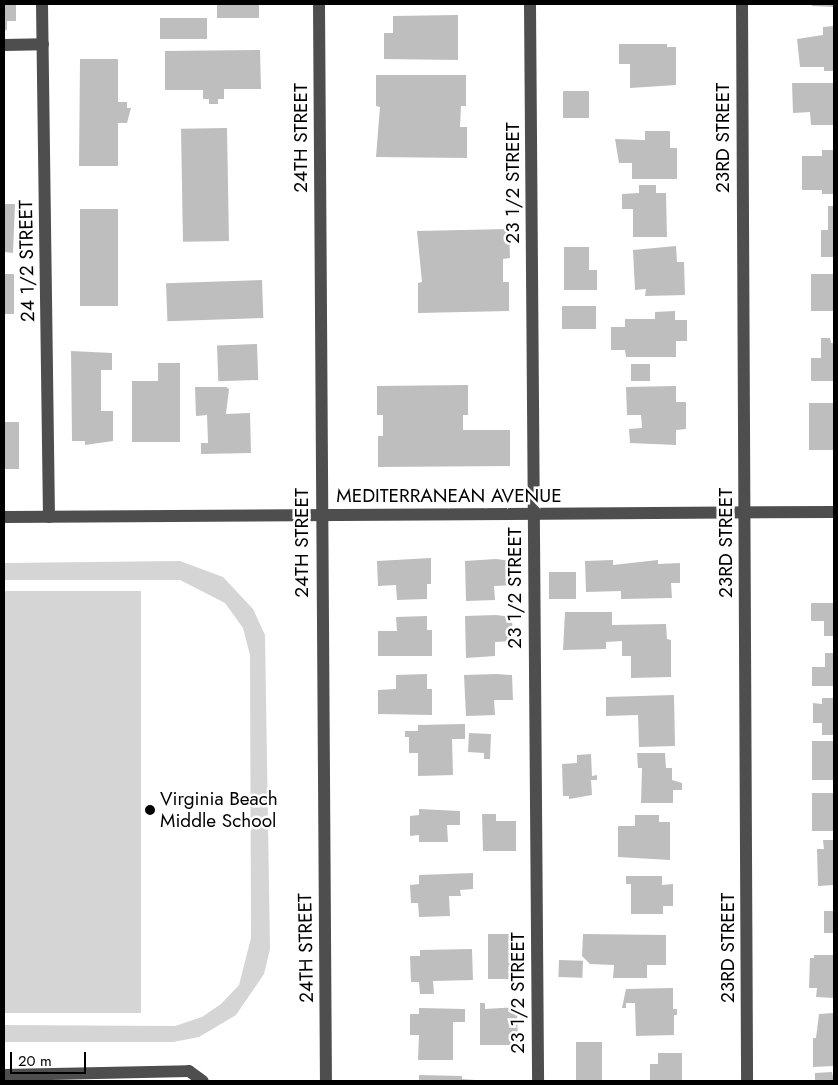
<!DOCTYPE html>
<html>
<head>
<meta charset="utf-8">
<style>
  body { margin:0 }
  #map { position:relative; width:838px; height:1085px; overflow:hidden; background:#fff; font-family:Jost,sans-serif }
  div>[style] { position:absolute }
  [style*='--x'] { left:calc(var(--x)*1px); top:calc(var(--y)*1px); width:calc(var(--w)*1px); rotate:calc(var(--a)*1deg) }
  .green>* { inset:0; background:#d5d5d5; transform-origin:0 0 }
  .building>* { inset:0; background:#bebebe; transform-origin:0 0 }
  .minor>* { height:12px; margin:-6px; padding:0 6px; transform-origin:6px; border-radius:6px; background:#4e4e4e }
  .dots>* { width:14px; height:14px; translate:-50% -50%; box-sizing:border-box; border:2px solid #fff; border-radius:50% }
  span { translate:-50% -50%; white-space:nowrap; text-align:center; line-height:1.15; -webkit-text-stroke:5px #fff; paint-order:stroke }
  .street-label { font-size:19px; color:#000 }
  .poi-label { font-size:19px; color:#000 }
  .left { translate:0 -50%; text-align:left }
  .frame { position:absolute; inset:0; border:5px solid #000; pointer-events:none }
  .scale { position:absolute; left:10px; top:1052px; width:76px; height:22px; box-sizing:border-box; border:2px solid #000; border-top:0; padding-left:6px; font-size:15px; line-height:18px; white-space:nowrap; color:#000; -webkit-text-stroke:4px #fff; paint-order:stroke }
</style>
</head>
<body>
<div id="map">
  <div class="green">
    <i style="clip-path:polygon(180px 561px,223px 577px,253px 609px,265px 635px,270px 949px,264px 974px,236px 1015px,199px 1037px,173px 1042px,4px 1042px,4px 1025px,175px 1026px,202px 1017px,221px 1004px,239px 985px,251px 938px,250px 655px,243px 628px,225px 603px,180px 580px,4px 580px,4px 563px)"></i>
    <i style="left:4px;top:591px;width:137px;height:422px"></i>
  </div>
  <div class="building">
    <i style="clip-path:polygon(4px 4px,16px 4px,16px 21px,7px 21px,7px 30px,4px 30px)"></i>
    <i style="left:217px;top:4px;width:42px;height:14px"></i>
    <i style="clip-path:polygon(812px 4px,834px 4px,834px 7px,812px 6px)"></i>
    <i style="clip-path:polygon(458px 15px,458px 60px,384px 59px,384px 33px,393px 33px,393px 16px)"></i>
    <i style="left:160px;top:18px;width:47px;height:21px"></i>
    <i style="clip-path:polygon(834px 26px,834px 71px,824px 71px,824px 67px,800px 67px,797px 39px,823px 35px,823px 27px)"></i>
    <i style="clip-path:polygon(619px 44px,667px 44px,667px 47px,676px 47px,676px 85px,630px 88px,630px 64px,619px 64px)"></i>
    <i style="clip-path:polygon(260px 50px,261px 89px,224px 89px,224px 99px,218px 99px,218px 104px,209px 104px,209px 99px,203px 99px,203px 90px,165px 90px,165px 51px)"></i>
    <i style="clip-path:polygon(80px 59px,118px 59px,118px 102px,127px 102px,127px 108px,131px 108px,127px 123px,118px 123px,118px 166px,79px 166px)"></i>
    <i style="clip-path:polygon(376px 75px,466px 75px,466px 106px,461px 106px,460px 127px,467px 127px,467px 158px,376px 157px,380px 107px,376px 106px)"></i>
    <i style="clip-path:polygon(792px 83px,834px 83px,834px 125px,811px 125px,810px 112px,793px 113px)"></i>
    <i style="left:563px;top:91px;width:26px;height:27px"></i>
    <i style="left:227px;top:128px;width:113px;height:46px;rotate:89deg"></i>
    <i style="clip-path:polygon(645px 131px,670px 131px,670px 148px,677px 148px,677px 179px,632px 179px,632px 163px,619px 163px,615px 139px,645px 140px)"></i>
    <i style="clip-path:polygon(822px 150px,834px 150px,834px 194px,822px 194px,822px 190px,802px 190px,802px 156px,822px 156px)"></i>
    <i style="clip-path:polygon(639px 185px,656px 185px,656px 193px,666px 193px,667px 237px,633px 237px,633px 209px,622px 209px,622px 194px,639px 193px)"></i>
    <i style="clip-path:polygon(4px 204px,15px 204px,13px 253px,4px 252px)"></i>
    <i style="clip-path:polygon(828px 206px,834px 206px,834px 257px,821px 257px,821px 230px,828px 230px)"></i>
    <i style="left:80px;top:209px;width:38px;height:97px"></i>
    <i style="clip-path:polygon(509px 229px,510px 258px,503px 259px,503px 282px,509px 282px,509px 311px,418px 313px,418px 283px,422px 282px,417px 231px)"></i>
    <i style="clip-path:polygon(676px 246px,677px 262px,684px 262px,685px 295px,645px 296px,646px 289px,635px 290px,633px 250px)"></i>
    <i style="clip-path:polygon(564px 247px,589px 247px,589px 270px,597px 270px,597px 290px,564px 290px)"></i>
    <i style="left:4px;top:274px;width:10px;height:40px"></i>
    <i style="left:811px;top:274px;width:23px;height:37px"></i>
    <i style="left:262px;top:280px;width:38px;height:96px;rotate:88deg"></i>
    <i style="left:562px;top:306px;width:34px;height:23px"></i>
    <i style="clip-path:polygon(675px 311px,675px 320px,687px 320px,687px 341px,676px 341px,676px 357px,626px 357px,625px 350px,611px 350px,611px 327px,625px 327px,625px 319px,655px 319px,655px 312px)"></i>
    <i style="clip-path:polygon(821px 338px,830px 338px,831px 343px,834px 343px,834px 381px,811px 381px,811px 358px,821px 358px)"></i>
    <i style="left:257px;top:344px;width:36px;height:40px;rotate:88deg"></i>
    <i style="clip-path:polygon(71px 351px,112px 353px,112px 370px,101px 370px,101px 411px,113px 411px,113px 441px,85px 445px,85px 441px,72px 441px)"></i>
    <i style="clip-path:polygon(158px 363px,180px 363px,180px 442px,132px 442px,132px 381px,158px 381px)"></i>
    <i style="left:631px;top:364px;width:19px;height:17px"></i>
    <i style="clip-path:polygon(468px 385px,468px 415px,463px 415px,463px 430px,510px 430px,510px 466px,378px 467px,378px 436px,383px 436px,383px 415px,377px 415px,377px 386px)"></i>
    <i style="clip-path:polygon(676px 386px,676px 402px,686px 402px,686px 429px,676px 430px,676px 445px,630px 443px,629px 429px,642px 428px,641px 415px,627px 415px,626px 387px)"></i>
    <i style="clip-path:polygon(195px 387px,226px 387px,229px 389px,226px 414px,250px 413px,251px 453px,201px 454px,201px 443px,208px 443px,207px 415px,196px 416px)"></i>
    <i style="left:809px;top:403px;width:25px;height:47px"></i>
    <i style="left:4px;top:422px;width:15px;height:47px"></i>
    <i style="clip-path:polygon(431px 558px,431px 584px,427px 584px,427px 599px,397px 600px,396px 585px,378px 586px,377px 561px)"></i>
    <i style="clip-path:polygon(496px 559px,512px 561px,513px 585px,494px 586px,495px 600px,466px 601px,465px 561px)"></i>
    <i style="clip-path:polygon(613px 560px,613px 565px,658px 560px,658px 564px,680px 563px,680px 583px,671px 583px,672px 598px,621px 599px,621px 591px,586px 592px,585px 561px)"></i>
    <i style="left:549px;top:572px;width:27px;height:27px"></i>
    <i style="clip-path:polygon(811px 603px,834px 603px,834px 636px,824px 636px,824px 621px,811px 621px)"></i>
    <i style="clip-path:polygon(565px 612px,612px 612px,612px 625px,666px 624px,667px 639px,671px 640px,671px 677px,631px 678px,631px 656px,622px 656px,622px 641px,606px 642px,606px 649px,563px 650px)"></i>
    <i style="clip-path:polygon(496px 615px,512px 617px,513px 641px,495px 642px,495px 656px,466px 658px,465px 616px)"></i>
    <i style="clip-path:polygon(427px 616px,427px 630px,432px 630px,432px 656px,378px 656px,378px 631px,397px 631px,396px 617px)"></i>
    <i style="clip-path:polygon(825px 653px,834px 653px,834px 686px,812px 686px,812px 667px,825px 667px)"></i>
    <i style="clip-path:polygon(427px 674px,427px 689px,432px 689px,432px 715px,378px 714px,378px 690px,396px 689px,396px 675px)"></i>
    <i style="clip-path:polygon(496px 674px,512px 675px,513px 700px,494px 700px,495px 715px,466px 716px,464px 675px)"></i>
    <i style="clip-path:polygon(674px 695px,675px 746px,639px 747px,638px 715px,606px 716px,606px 697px)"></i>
    <i style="clip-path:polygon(822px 698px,834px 698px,834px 735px,822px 735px,822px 723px,813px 723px,813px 703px,822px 704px)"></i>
    <i style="clip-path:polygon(465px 724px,465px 739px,452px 739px,453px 775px,418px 776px,418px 753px,409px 753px,409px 737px,405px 737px,405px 731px,418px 731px,418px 725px)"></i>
    <i style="clip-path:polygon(469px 733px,491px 734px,490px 759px,484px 759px,484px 753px,468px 752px)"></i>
    <i style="left:812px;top:741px;width:22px;height:39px"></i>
    <i style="clip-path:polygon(637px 753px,665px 753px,666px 768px,672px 768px,672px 780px,682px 783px,682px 790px,673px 790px,673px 803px,641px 803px,642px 768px,638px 768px)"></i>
    <i style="clip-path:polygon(591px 754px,592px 776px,597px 775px,597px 780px,591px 780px,592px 795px,569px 799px,569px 796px,563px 796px,562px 764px,577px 763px,577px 755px)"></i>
    <i style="left:812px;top:793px;width:22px;height:38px"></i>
    <i style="clip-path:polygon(419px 809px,460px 811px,460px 825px,447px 825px,448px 842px,419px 842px,419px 835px,410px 836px,410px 816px,419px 815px)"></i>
    <i style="clip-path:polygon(482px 814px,496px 814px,496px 821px,516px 821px,516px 851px,483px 851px)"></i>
    <i style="clip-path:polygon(635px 815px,659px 815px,659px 822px,670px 822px,670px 860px,618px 857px,618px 826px,635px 826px)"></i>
    <i style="clip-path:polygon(823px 840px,834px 840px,834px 885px,818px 886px,817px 849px,824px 849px)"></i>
    <i style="clip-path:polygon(473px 873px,473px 889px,460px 890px,461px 896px,449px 896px,450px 916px,419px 917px,418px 903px,411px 903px,410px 885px,419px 884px,419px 875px)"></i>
    <i style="clip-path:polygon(626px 876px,662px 876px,662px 885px,673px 884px,673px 906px,663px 906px,663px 914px,631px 914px,631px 884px,626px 884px)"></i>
    <i style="left:824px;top:911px;width:10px;height:22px"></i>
    <i style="left:488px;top:934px;width:30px;height:45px"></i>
    <i style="clip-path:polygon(583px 934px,666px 935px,666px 965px,647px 965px,647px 978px,613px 978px,614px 965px,590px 964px,582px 956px)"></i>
    <i style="clip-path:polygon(472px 949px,473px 980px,433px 981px,434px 994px,420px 994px,419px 982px,411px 982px,410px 956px,420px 956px,420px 950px)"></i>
    <i style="clip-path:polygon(814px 955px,834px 955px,834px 998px,816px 997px,817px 988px,809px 988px,810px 958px,814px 958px)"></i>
    <i style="left:559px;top:960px;width:24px;height:17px;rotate:2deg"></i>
    <i style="clip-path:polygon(673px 988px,673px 1009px,677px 1009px,677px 1015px,674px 1015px,674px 1035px,636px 1036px,635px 1003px,626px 1003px,626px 1008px,622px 1008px,626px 989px)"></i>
    <i style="clip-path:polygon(480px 1003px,485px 1003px,485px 1009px,517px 1007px,518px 1045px,480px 1045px)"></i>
    <i style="clip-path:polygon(419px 1008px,465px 1009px,465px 1022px,453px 1022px,453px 1060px,418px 1060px,419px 1035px,410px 1035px,410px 1014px,419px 1014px)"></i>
    <i style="clip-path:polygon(833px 1013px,834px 1066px,813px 1067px,813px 1038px,816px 1038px,819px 1014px)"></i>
    <i style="left:576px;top:1042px;width:26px;height:39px"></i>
    <i style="clip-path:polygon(658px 1053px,682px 1053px,682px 1081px,650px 1081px,650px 1064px,658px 1064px)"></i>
    <i style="clip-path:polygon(832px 1072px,834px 1081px,815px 1081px,815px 1073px)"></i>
    <i style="clip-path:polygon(419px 1075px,462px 1076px,462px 1079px,490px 1081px,419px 1081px)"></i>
  </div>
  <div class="minor">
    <i style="--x:42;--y:4;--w:513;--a:89.22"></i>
    <i style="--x:319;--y:4;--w:1077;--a:89.63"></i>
    <i style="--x:530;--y:4;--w:1077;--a:89.57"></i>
    <i style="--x:742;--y:4;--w:1077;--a:89.73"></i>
    <i style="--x:4;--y:45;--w:39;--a:-1"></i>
    <i style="--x:4;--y:517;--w:830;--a:-0.35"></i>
    <i style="--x:4;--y:1075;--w:185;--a:-1.2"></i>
    <i style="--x:189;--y:1071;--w:17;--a:36"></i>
  </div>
  <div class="dots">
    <i style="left:150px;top:810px;background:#000"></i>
  </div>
  <div class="street-label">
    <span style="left:301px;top:138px;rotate:-90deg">24TH STREET</span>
    <span style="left:723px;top:138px;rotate:-90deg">23RD STREET</span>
    <span style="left:513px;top:183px;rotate:-90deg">23 1/2 STREET</span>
    <span style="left:27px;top:261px;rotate:-91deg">24 1/2 STREET</span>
    <span style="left:449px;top:496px">MEDITERRANEAN AVENUE</span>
    <span style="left:302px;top:543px;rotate:-90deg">24TH STREET</span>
    <span style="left:726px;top:543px;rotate:-90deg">23RD STREET</span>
    <span style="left:515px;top:588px;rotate:-90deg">23 1/2 STREET</span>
    <span style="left:306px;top:948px;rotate:-91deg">24TH STREET</span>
    <span style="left:728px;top:948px;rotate:-90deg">23RD STREET</span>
    <span style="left:518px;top:993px;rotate:-90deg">23 1/2 STREET</span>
  </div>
  <div class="poi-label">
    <span class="left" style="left:160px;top:810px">Virginia Beach<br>Middle School</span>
  </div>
  <div class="frame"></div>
  <div class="scale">20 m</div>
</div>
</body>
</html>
